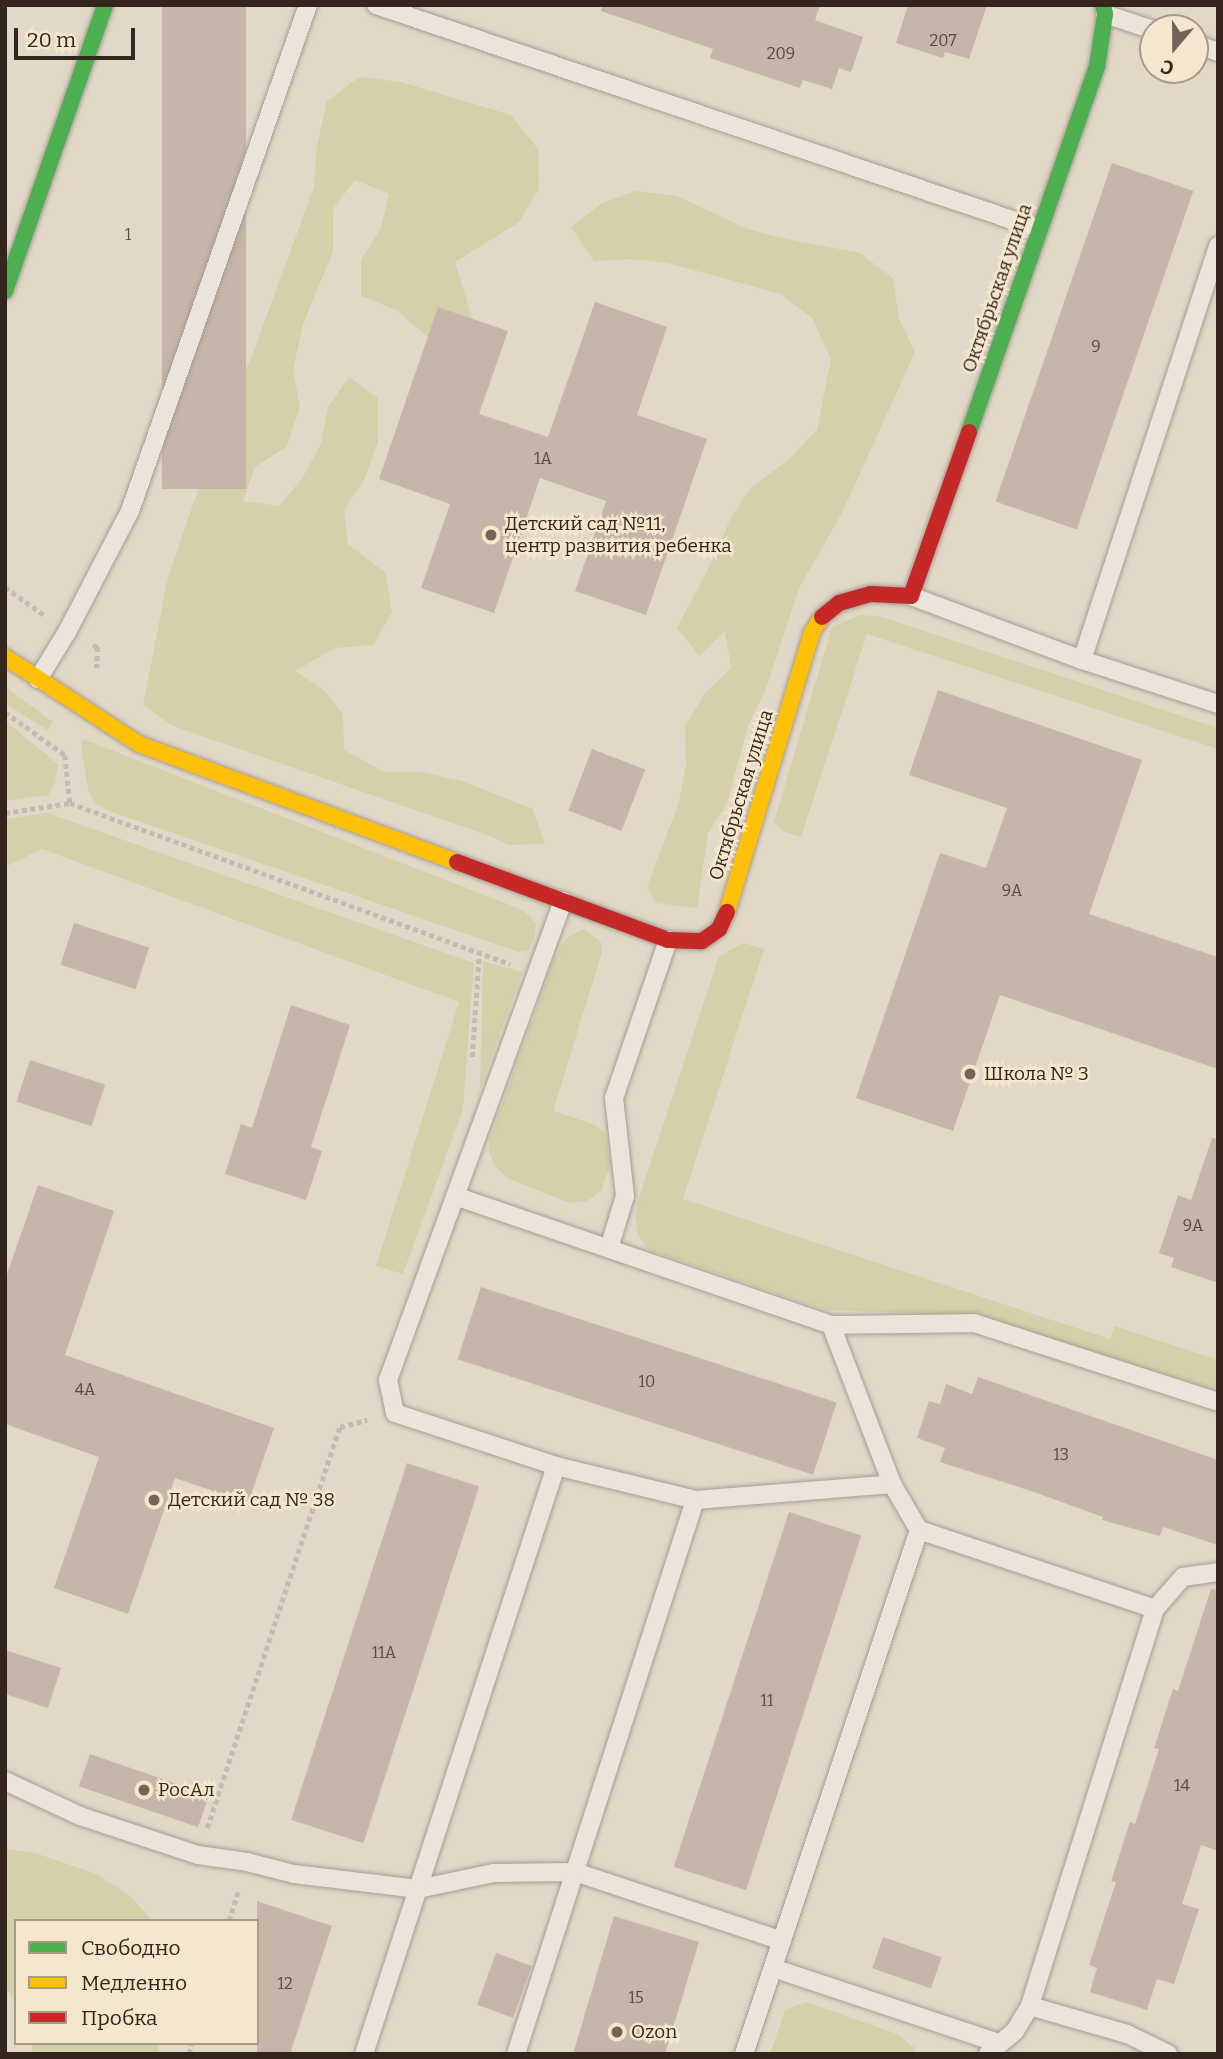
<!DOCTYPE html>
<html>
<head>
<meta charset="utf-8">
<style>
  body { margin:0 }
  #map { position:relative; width:1223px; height:2059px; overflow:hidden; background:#e2d8c8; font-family:Bitter,serif }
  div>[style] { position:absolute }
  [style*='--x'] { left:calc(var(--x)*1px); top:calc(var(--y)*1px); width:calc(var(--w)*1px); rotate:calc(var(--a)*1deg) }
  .green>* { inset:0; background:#d3d0aa; transform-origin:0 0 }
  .building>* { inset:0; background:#c5b6a9; transform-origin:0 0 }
  .path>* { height:4.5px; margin-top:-2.25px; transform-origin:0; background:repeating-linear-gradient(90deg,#c2bbb2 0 5px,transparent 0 8.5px) }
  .roads { filter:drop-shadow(0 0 2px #a69d92) drop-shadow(0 0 2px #a69d92) }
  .lane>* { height:18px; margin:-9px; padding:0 9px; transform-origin:9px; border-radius:9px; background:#eae4da }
  .fast>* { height:16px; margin:-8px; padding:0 8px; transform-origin:8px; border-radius:8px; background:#4caf50 }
  .slow>* { height:16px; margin:-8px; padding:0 8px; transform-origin:8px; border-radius:8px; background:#ffc107 }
  .jam>* { height:16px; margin:-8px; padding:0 8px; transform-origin:8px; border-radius:8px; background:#c62828 }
  .dots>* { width:19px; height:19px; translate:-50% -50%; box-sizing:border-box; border:4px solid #f4e7cd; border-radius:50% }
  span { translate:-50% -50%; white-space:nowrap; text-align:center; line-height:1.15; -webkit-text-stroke:5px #f4e7cd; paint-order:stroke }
  .number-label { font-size:16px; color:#584a3f }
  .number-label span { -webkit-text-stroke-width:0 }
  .street-label { font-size:19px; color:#34261c }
  .poi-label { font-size:19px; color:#34261c }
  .left { translate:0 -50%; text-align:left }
  .frame { position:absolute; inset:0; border:7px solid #34261c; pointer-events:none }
  .legend { position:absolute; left:14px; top:1919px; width:245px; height:126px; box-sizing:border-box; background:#f4e7cd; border:2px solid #a79a86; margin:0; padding:9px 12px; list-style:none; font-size:21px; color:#34261c }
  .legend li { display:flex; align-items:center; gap:14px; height:35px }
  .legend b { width:35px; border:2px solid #a79a86 }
  .north { position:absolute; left:1139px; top:14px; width:70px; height:70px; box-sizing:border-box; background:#f4e7cd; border:2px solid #a79a86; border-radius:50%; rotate:200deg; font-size:19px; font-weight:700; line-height:28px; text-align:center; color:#34261c }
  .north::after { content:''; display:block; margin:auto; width:24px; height:32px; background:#716458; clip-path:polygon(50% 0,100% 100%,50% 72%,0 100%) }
  .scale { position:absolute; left:14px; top:28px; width:121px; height:32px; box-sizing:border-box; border:4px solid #34261c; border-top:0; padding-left:9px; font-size:21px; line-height:24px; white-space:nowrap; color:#34261c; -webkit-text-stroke:5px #f4e7cd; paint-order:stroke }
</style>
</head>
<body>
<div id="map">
  <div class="green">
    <i style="clip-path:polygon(359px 77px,401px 82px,511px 115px,538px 149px,539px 189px,519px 222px,455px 262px,479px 340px,434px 342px,396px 310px,361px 296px,361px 260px,381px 228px,389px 194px,355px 180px,333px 209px,333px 252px,303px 324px,293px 370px,300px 407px,286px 447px,255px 467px,243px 501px,279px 506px,303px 477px,321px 444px,328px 407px,349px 377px,378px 398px,378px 442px,365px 478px,344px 510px,348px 545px,385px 572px,392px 612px,373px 645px,335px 648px,295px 671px,324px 690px,343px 714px,344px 750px,384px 772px,420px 772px,462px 781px,533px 809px,545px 844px,508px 845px,490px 836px,173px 726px,143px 705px,168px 577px,228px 404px,250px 361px,314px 187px,317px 146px,327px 101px)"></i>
    <i style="clip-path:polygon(636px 191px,677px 196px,745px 228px,781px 238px,860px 253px,893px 278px,899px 319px,915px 352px,842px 513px,799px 588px,765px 691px,748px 726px,727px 803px,708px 833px,697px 908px,656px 903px,647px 887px,679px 802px,686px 765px,685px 726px,705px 693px,731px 668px,725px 631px,699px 656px,677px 628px,717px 552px,730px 519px,751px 487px,786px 462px,817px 430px,831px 359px,812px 318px,781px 294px,668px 263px,631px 259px,594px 261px,571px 227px,602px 203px)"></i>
    <i style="clip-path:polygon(860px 615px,879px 616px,1218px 728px,1218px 749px,867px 634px,801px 837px,785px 832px,774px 822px,832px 627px)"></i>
    <i style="clip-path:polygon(5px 686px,53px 722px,47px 730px,5px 703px)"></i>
    <i style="clip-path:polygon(5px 721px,58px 764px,55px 784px,48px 795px,5px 801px)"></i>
    <i style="clip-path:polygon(83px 739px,523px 910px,536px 923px,534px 939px,528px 951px,519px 952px,109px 811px,96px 804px,89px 793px,81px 748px)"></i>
    <i style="clip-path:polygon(47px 813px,474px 963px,463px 1109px,403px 1274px,376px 1266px,459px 1002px,42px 849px,5px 867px,5px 819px)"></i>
    <i style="clip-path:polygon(583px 929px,601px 942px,602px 952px,553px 1111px,596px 1125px,604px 1133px,611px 1163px,601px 1191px,587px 1201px,570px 1203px,509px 1179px,495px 1166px,489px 1152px,490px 1138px,554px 959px,566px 938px)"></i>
    <i style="clip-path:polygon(744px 943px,764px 949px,683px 1199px,1110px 1339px,1115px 1326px,1218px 1360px,1218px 1391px,972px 1315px,826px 1310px,649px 1250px,638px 1235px,635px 1217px,638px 1201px,719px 956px)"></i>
    <i style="clip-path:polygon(483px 961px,522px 972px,480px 1089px)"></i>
    <i style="clip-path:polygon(5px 1849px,35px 1853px,97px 1874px,129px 1895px,153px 1921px,16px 1921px,16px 2004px,5px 1986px)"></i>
    <i style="clip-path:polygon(806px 2002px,897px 2034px,916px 2049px,910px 2054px,770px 2054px,785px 2010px)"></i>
    <i style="left:32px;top:2043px;width:126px;height:11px"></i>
  </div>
  <div class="building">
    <i style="left:162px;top:5px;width:84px;height:484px"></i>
    <i style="clip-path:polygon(602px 5px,820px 5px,815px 20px,863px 37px,851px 72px,839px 68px,832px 89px,803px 80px,800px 88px,710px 58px,713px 49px,601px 11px)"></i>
    <i style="clip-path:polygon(908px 5px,987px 5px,969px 59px,945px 52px,943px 58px,896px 43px)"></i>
    <i style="left:1112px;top:163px;width:86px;height:358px;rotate:19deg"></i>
    <i style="clip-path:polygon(595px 302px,667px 327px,637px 415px,707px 439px,646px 615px,575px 591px,606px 501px,540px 478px,494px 613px,421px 588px,450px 504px,379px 479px,438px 307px,508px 331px,479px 414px,548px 437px)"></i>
    <i style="clip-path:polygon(938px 690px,1142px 760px,1089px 914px,1218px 957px,1218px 1069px,1000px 995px,953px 1131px,856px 1098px,940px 853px,986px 868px,1007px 808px,909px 775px)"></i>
    <i style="left:592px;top:749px;width:57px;height:66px;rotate:21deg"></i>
    <i style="left:74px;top:923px;width:79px;height:44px;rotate:18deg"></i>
    <i style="clip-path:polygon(291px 1005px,350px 1025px,311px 1147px,322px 1151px,306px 1200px,225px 1174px,241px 1124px,252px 1128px)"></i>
    <i style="left:30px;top:1060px;width:79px;height:44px;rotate:18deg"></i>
    <i style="clip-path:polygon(1212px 1138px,1218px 1139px,1218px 1283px,1171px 1267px,1174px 1258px,1159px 1253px,1178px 1195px,1191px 1200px)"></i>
    <i style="clip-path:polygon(38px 1185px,114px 1211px,65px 1355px,274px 1428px,248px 1503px,175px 1478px,128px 1614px,54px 1588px,99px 1457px,5px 1424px,5px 1280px)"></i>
    <i style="left:481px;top:1287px;width:374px;height:76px;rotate:18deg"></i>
    <i style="clip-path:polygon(978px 1377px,1218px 1460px,1218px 1545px,1163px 1527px,1160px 1536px,1102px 1520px,1103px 1517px,1031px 1491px,940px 1462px,945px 1448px,917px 1438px,929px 1401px,940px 1404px,946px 1384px,972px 1394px)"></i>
    <i style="left:407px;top:1463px;width:76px;height:375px;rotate:18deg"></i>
    <i style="left:789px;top:1512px;width:76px;height:373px;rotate:18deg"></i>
    <i style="clip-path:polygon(1211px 1589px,1218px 1590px,1218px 1851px,1201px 1845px,1182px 1904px,1199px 1909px,1174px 1984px,1157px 1979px,1147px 2010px,1090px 1992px,1097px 1968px,1089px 1965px,1116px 1882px,1111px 1881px,1130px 1822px,1135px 1824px,1159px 1749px,1154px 1748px,1173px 1689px,1178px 1691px)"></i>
    <i style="clip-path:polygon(5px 1650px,61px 1668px,48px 1708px,5px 1694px)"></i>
    <i style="left:90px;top:1754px;width:126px;height:34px;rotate:19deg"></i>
    <i style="clip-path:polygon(257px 1901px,332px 1926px,290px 2054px,257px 2054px)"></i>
    <i style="clip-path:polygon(614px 1916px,699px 1942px,665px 2054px,573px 2054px)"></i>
    <i style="left:883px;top:1937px;width:62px;height:33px;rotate:19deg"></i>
    <i style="left:496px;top:1953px;width:38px;height:55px;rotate:20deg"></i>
  </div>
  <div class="path">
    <i style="--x:5;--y:587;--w:48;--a:35.7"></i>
    <i style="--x:93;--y:645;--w:5;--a:22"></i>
    <i style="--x:98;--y:647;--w:21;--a:93"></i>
    <i style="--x:5;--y:712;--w:74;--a:35.6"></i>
    <i style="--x:65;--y:755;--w:48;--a:84.1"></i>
    <i style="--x:70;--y:803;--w:469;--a:20.1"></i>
    <i style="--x:5;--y:813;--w:66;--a:-8.7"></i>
    <i style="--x:472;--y:1057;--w:103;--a:-86.1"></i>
    <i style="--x:207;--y:1828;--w:422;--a:-71.7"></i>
    <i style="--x:340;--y:1427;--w:28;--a:-15"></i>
    <i style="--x:229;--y:1921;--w:34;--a:-73"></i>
    <i style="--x:189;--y:2054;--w:11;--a:-75"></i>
  </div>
  <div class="roads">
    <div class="lane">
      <i style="--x:376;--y:5;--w:700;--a:18.67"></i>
      <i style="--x:1105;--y:14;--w:51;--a:18.4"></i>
      <i style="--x:1195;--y:44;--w:24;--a:19"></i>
      <i style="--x:911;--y:596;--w:183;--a:20.5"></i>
      <i style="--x:1082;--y:660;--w:143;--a:17.9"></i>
      <i style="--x:1082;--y:660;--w:436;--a:-71.8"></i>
      <i style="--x:38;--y:679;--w:55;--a:-58.3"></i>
      <i style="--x:67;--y:632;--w:136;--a:-62.5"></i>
      <i style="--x:130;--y:511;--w:536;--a:-70.62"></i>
      <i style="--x:563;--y:901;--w:510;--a:110.07"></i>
      <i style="--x:388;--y:1380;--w:34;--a:78"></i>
      <i style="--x:395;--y:1413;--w:169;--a:18.2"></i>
      <i style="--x:556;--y:1466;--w:143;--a:13.7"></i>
      <i style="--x:695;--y:1500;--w:198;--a:-4.6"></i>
      <i style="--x:455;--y:1196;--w:398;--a:18.9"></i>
      <i style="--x:831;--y:1325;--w:143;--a:-0.8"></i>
      <i style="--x:974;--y:1323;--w:256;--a:17.9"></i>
      <i style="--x:609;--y:1248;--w:54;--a:-72.9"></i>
      <i style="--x:625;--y:1196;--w:99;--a:-96.4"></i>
      <i style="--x:614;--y:1098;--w:167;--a:-71.1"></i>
      <i style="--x:831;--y:1325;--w:170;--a:69"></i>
      <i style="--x:892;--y:1484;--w:53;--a:59.6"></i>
      <i style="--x:919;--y:1530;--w:249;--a:18.5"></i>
      <i style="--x:1155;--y:1609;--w:416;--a:107.5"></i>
      <i style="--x:1030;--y:2006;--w:29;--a:121"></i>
      <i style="--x:1015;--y:2031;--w:35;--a:140"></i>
      <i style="--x:1155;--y:1609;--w:43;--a:-48.8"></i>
      <i style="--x:1183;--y:1577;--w:35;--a:-8"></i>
      <i style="--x:5;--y:1781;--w:83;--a:25"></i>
      <i style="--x:80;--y:1816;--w:124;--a:18.3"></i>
      <i style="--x:198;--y:1855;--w:49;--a:8.1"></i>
      <i style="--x:247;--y:1862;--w:49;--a:14.3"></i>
      <i style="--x:294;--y:1874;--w:125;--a:6.9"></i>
      <i style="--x:418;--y:1889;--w:78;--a:-11.9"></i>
      <i style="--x:494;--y:1873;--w:81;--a:-0.7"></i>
      <i style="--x:575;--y:1872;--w:218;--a:18.4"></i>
      <i style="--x:773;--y:1968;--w:238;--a:18.4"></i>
      <i style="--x:1030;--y:2006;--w:101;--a:16.1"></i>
      <i style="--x:1127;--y:2034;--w:46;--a:26"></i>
      <i style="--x:364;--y:2054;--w:619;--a:-71.92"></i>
      <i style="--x:516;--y:2054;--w:582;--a:-72.09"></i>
      <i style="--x:744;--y:2054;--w:552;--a:-71.53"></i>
    </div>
    <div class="fast">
      <i style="--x:5;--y:291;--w:303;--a:-70.7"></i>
      <i style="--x:969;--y:432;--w:387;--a:-70.7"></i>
      <i style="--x:1097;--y:67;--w:54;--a:-81.4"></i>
      <i style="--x:1105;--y:14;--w:9;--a:-103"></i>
    </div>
    <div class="slow">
      <i style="--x:5;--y:657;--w:160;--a:33"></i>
      <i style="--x:139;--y:744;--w:339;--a:20.4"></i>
      <i style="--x:727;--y:912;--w:293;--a:-73.1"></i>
      <i style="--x:812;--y:632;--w:18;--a:-56"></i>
    </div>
    <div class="jam">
      <i style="--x:822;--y:617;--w:22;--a:-39"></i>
      <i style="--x:839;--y:603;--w:33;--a:-16"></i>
      <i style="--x:871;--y:594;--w:40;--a:2.9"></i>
      <i style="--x:911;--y:596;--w:174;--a:-70.5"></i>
      <i style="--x:457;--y:862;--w:225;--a:20.3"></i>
      <i style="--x:668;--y:940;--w:34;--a:2"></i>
      <i style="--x:702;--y:941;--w:21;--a:-35"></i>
      <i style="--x:719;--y:929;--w:19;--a:-65"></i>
    </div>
  </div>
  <div class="dots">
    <i style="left:491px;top:535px;background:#716458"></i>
    <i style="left:970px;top:1074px;background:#716458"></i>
    <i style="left:154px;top:1500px;background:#716458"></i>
    <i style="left:144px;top:1790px;background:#716458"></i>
    <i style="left:617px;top:2032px;background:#716458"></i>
  </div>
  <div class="number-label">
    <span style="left:943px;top:41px">207</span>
    <span style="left:781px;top:54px">209</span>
    <span style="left:128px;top:235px">1</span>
    <span style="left:1096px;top:347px">9</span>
    <span style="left:543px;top:459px">1А</span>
    <span style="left:1012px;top:891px">9А</span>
    <span style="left:1193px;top:1226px">9А</span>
    <span style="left:647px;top:1382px">10</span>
    <span style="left:85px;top:1390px">4А</span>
    <span style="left:1061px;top:1455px">13</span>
    <span style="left:384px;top:1653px">11А</span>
    <span style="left:767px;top:1701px">11</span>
    <span style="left:1182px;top:1786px">14</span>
    <span style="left:285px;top:1984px">12</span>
    <span style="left:636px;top:1998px">15</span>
  </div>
  <div class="street-label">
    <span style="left:997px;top:288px;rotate:-71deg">Октябрьская улица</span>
    <span style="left:741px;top:795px;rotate:-73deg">Октябрьская улица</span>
  </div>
  <div class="poi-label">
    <span class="left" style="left:505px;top:535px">Детский сад №11,<br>центр развития ребенка</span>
    <span class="left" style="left:984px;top:1074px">Школа № 3</span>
    <span class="left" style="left:168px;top:1500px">Детский сад № 38</span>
    <span class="left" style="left:158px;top:1790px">РосАл</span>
    <span class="left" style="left:631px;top:2032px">Ozon</span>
  </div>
  <div class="frame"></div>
  <ul class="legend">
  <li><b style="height:9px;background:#4caf50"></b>Свободно</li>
  <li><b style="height:9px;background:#ffc107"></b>Медленно</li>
  <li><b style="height:9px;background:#c62828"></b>Пробка</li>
  </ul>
  <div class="north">С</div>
  <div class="scale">20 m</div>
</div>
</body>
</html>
